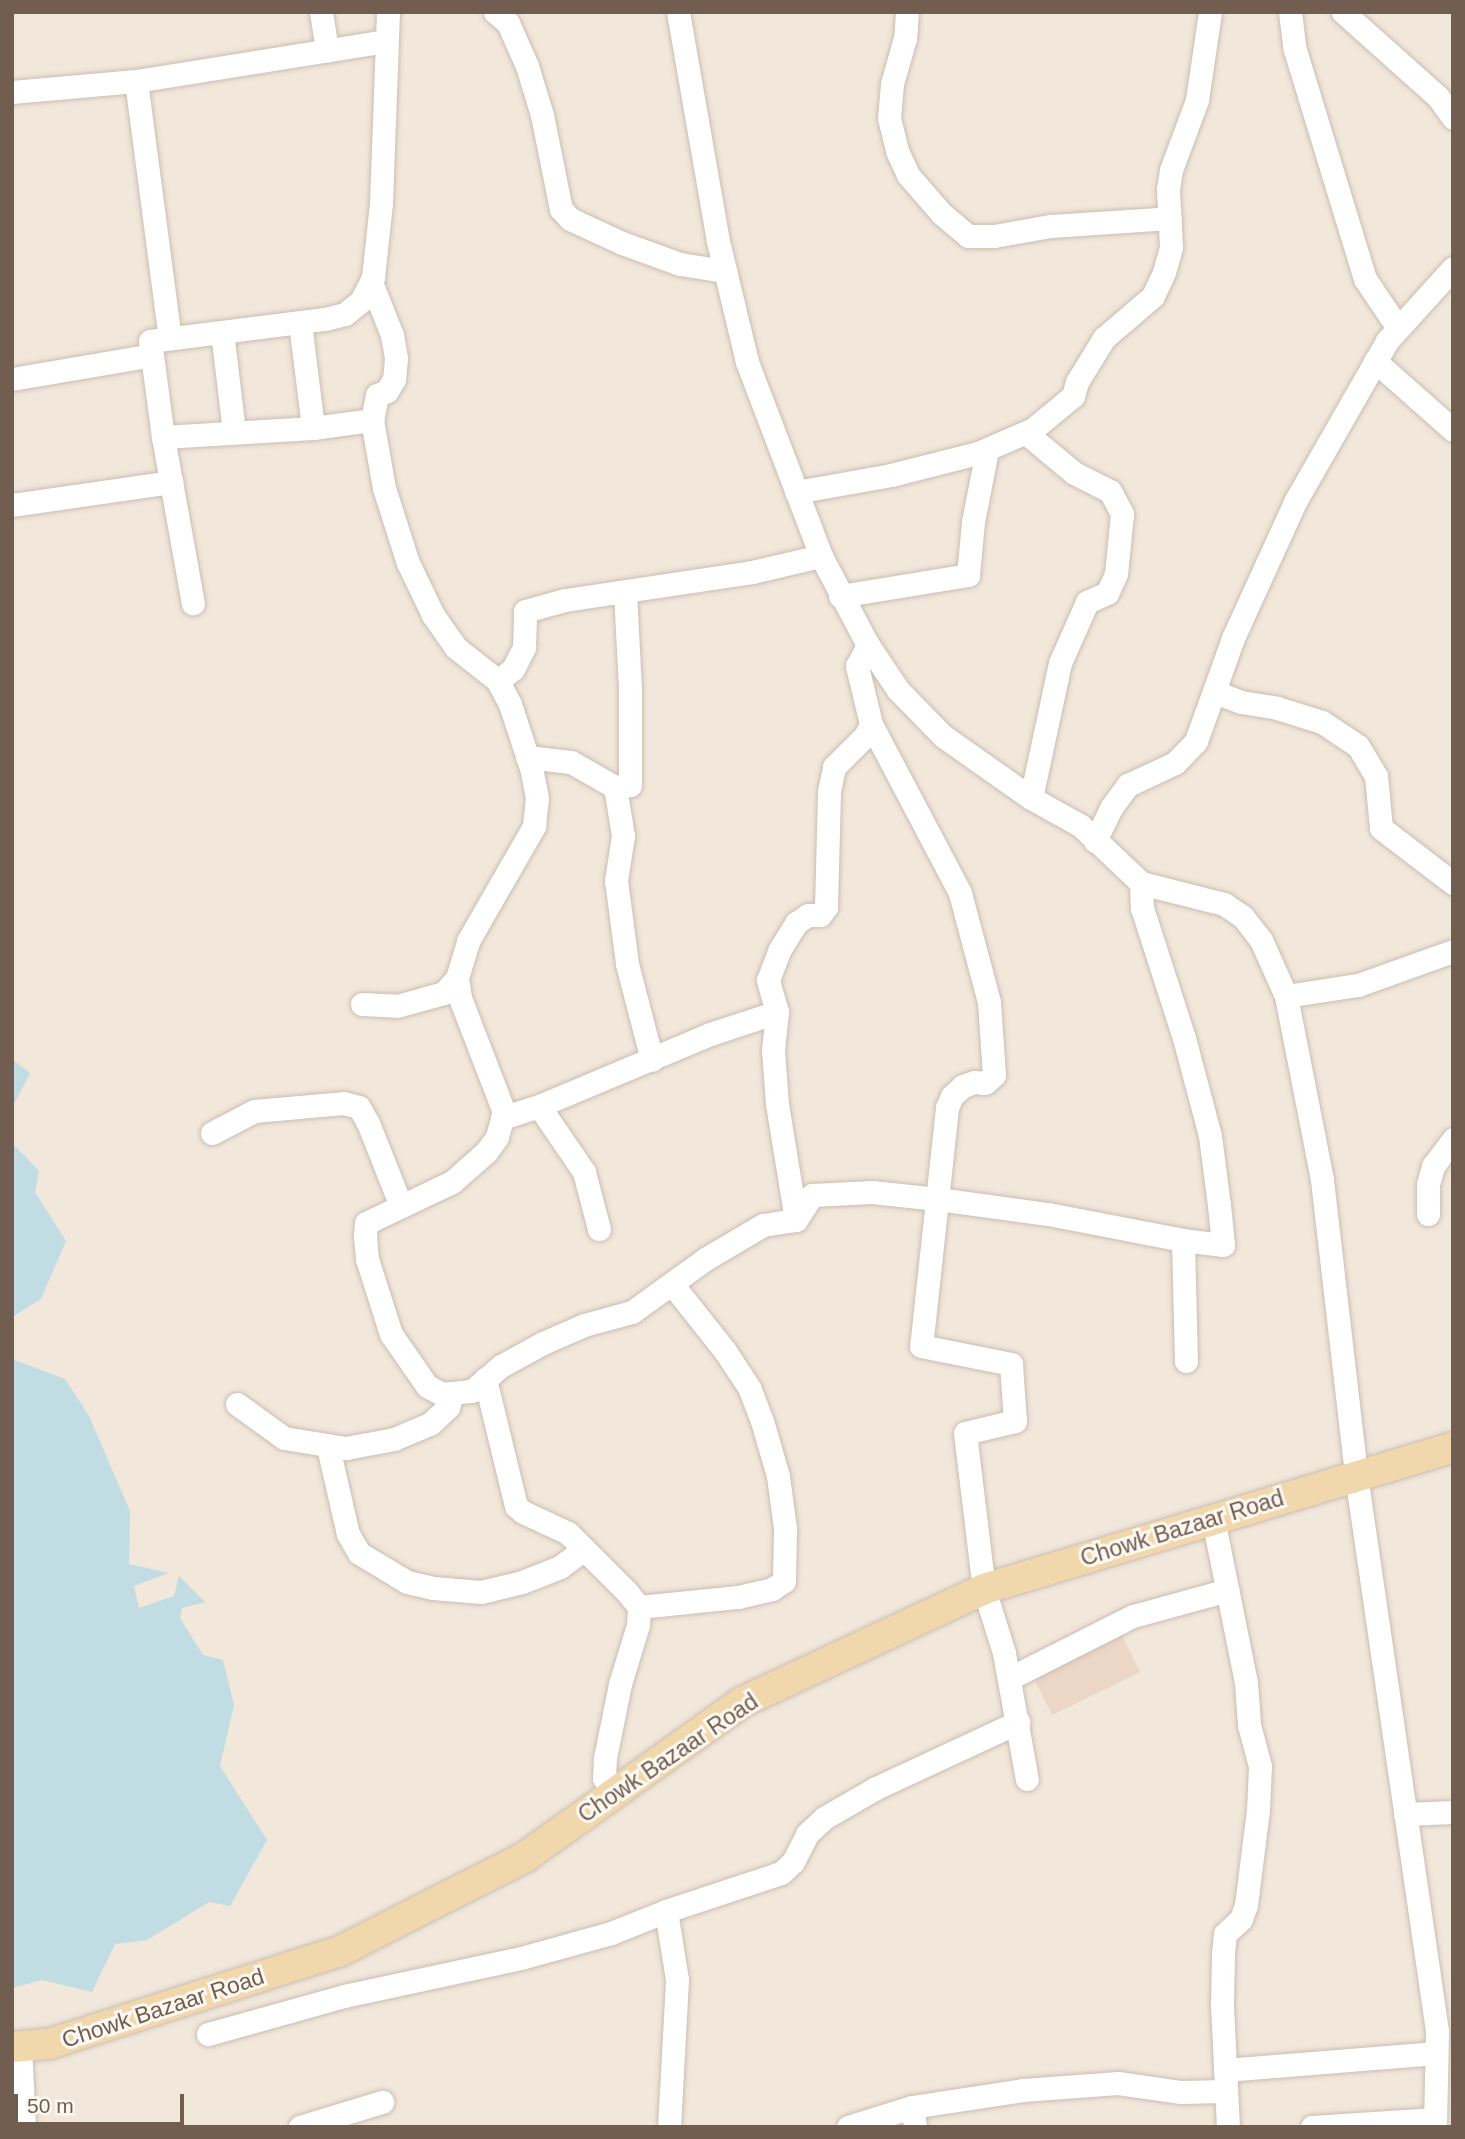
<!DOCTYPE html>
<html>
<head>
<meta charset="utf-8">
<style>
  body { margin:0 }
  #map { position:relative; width:1465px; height:2139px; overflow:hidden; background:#faf4eb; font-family:Helvetica,sans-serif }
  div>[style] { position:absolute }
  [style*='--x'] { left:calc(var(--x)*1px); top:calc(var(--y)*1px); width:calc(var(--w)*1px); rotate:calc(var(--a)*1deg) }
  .residential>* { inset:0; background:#f1e7da; transform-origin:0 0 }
  .water>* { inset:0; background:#c1dce2 }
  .building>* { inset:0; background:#ecd6c6; transform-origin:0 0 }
  .roads { filter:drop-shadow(0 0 2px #cbbdb2) drop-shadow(0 0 2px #cbbdb2) }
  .minor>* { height:23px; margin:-11.5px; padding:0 11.5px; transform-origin:11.5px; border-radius:11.5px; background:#fff }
  .major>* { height:30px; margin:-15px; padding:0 15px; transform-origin:15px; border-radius:15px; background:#f0d8ac }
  span { translate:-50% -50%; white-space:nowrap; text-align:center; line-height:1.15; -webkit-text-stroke:6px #fdf8f1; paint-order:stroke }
  .street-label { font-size:23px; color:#725d51 }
  .frame { position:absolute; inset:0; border:14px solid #725d51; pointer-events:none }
  .scale { position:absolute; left:14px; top:2094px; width:170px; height:32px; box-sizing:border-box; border:4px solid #725d51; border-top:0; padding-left:9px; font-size:21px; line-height:24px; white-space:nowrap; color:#725d51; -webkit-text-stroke:5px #fdf8f1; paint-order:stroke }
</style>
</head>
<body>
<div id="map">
  <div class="residential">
    <i style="left:12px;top:12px;width:1441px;height:2115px"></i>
  </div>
  <div class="water">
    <i style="clip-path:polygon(12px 1059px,30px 1073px,12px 1108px)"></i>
    <i style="clip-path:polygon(12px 1143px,39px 1171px,35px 1192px,66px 1241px,41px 1299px,12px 1317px)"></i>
    <i style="clip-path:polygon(12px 1359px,65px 1379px,89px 1416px,130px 1511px,129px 1564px,169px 1573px,134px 1586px,139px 1608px,174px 1596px,179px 1576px,205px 1602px,182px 1608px,180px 1618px,203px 1655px,223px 1660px,234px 1705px,220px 1766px,267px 1840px,230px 1906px,209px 1902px,147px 1940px,115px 1944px,92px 1992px,42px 1980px,12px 1988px)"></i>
  </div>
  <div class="building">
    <i style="left:1119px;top:1629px;width:48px;height:98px;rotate:64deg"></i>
  </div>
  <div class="roads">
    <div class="minor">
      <i style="--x:321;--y:12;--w:39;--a:81"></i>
      <i style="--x:495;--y:12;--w:17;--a:40"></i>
      <i style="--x:508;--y:23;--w:47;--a:66.2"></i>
      <i style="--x:527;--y:66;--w:51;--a:73"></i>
      <i style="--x:542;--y:115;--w:96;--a:78.6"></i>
      <i style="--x:561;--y:209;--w:13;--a:48"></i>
      <i style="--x:570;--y:219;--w:57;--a:24.8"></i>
      <i style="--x:622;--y:243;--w:62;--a:19.9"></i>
      <i style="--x:680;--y:264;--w:46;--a:8.8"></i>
      <i style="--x:678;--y:12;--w:232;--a:80.1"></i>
      <i style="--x:718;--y:241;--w:124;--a:76.5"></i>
      <i style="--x:747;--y:362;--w:208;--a:69.1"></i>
      <i style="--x:821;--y:556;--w:101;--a:62.2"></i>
      <i style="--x:868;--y:645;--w:54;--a:56.3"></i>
      <i style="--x:898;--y:690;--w:64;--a:45.6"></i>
      <i style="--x:943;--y:736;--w:108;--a:35.2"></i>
      <i style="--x:1031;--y:798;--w:57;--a:29.2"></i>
      <i style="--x:1081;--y:826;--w:83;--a:43.5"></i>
      <i style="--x:1141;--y:883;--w:86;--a:14.2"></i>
      <i style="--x:1224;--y:904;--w:23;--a:34"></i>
      <i style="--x:1243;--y:917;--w:29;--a:52"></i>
      <i style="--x:1261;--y:940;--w:61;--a:65.9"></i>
      <i style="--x:1286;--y:996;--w:187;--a:78.9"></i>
      <i style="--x:1322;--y:1180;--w:297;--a:83.4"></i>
      <i style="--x:1356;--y:1475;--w:562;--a:81.71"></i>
      <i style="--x:1437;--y:2031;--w:96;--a:91.2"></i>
      <i style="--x:907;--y:12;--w:26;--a:94"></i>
      <i style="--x:905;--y:38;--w:48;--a:105.8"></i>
      <i style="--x:892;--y:84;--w:34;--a:95"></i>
      <i style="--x:889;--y:118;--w:34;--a:76"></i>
      <i style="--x:897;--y:151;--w:26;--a:65"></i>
      <i style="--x:908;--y:175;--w:52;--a:48.9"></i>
      <i style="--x:942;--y:214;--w:34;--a:40"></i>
      <i style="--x:968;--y:236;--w:26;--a:0"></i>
      <i style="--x:994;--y:236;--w:58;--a:-10"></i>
      <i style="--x:1051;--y:226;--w:119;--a:-3.8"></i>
      <i style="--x:1290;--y:12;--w:38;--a:83"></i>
      <i style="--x:1295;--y:50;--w:239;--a:73"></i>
      <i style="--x:1365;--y:279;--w:59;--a:56"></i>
      <i style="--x:1343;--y:12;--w:127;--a:41.8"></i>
      <i style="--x:1438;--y:97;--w:26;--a:54"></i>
      <i style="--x:136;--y:81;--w:254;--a:-9.1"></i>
      <i style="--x:12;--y:92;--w:124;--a:-5.1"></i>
      <i style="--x:136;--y:81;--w:259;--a:82.5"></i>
      <i style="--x:371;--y:282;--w:57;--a:68.4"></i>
      <i style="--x:392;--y:335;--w:23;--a:80"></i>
      <i style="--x:396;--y:358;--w:21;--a:95"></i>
      <i style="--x:394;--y:379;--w:14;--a:120"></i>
      <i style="--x:387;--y:391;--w:11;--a:158"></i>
      <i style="--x:377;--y:395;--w:25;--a:101"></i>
      <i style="--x:300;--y:323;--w:106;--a:82.9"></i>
      <i style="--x:222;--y:332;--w:100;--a:83.1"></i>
      <i style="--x:152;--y:355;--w:14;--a:-98"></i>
      <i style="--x:150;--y:341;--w:176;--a:-7.2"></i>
      <i style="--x:325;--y:319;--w:21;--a:-14"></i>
      <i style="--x:345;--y:314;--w:21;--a:-39"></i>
      <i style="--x:361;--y:301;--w:27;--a:-63"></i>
      <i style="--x:373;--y:277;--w:74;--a:-83.8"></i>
      <i style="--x:381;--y:203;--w:191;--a:-87.9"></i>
      <i style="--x:1375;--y:361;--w:104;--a:41.5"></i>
      <i style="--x:12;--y:379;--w:142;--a:-9.7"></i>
      <i style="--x:152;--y:355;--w:83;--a:82.4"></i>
      <i style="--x:163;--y:437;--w:150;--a:-3.4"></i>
      <i style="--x:313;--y:428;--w:60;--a:-7.7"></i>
      <i style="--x:372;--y:420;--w:69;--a:80"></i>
      <i style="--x:384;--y:488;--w:79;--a:72.3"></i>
      <i style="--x:408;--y:563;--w:58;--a:64.3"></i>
      <i style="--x:433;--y:615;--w:39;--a:55"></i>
      <i style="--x:455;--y:647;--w:55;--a:38.3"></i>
      <i style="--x:1026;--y:433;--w:62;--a:39.8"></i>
      <i style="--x:1074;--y:473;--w:40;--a:26.6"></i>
      <i style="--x:1110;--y:491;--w:26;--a:62"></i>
      <i style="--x:1122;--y:514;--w:60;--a:95.7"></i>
      <i style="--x:1116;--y:574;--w:21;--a:115"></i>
      <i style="--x:1107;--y:593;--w:22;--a:156"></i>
      <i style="--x:1087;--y:602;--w:67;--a:113.9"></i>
      <i style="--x:1060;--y:663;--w:138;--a:102.1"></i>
      <i style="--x:163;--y:437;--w:169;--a:79.8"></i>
      <i style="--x:796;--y:492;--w:97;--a:-10.1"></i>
      <i style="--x:891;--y:475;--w:90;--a:-14.2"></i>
      <i style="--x:978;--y:453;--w:60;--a:-23.6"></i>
      <i style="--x:1033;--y:429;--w:52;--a:-39.5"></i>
      <i style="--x:1073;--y:396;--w:15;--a:-74"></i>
      <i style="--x:1077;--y:382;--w:52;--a:-58.5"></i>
      <i style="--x:1104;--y:338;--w:65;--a:-40.6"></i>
      <i style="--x:1153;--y:296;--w:26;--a:-65"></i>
      <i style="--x:1164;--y:272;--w:26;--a:-74"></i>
      <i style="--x:1171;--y:247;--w:58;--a:-93"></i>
      <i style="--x:1168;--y:189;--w:19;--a:-81"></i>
      <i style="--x:1171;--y:170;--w:75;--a:-69.6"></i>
      <i style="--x:1197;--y:100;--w:89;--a:-81.6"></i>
      <i style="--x:12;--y:505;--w:161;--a:-8.2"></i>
      <i style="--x:625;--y:593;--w:95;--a:87"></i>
      <i style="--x:630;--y:688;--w:97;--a:90"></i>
      <i style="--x:630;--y:785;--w:15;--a:172"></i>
      <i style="--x:615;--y:787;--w:50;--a:80.7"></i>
      <i style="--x:623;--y:836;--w:45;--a:99"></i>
      <i style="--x:616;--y:880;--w:85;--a:82.5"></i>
      <i style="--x:627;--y:964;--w:99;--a:75.4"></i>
      <i style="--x:840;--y:596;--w:130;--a:-9.3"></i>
      <i style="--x:968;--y:575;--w:53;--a:-84.6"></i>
      <i style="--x:973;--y:522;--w:73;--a:-79"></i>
      <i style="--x:1215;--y:692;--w:28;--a:21"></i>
      <i style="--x:1241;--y:702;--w:36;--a:9"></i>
      <i style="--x:1277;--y:708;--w:47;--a:17.3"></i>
      <i style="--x:1322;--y:722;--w:43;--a:33.7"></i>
      <i style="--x:1358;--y:746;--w:35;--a:59"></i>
      <i style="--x:1376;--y:776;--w:52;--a:84.5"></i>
      <i style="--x:1381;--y:828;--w:91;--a:37.4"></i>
      <i style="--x:871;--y:724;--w:191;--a:62.2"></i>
      <i style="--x:960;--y:893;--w:113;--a:75.1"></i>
      <i style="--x:989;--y:1002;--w:73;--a:86.1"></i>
      <i style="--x:994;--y:1075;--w:12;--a:138"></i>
      <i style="--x:985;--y:1083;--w:11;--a:-175"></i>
      <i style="--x:974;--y:1082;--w:12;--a:160"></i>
      <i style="--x:963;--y:1086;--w:15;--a:138"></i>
      <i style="--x:952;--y:1096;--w:13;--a:113"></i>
      <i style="--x:947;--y:1108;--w:239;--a:96.2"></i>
      <i style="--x:921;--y:1346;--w:92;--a:11.3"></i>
      <i style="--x:1011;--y:1364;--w:57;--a:86"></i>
      <i style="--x:1015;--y:1421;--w:51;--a:166.5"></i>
      <i style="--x:965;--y:1433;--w:157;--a:83.1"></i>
      <i style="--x:984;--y:1589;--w:67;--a:72.6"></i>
      <i style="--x:1004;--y:1653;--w:128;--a:79.7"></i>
      <i style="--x:527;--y:757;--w:44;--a:6.5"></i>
      <i style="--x:571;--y:762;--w:51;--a:29.6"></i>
      <i style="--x:1095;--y:841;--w:37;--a:-64"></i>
      <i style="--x:1111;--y:808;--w:29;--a:-54"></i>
      <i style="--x:1128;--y:785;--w:52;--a:-25.1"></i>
      <i style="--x:1175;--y:763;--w:30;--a:-46"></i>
      <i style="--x:1196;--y:741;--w:109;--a:-70.2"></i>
      <i style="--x:1233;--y:638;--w:152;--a:-65.5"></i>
      <i style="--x:1296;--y:500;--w:183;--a:-60.2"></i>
      <i style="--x:1387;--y:341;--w:98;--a:-47.9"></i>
      <i style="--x:1141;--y:883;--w:25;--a:88"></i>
      <i style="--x:1142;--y:908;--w:137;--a:72.1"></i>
      <i style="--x:1184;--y:1038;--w:101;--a:75.1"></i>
      <i style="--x:1210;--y:1136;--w:70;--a:82.6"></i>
      <i style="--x:1219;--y:1205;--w:40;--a:84.3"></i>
      <i style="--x:1223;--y:1245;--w:40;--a:-172.9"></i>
      <i style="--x:1183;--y:1240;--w:121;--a:88.6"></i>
      <i style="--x:457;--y:978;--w:20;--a:81"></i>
      <i style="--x:460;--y:998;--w:122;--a:68.9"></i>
      <i style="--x:504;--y:1112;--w:26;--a:106"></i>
      <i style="--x:497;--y:1137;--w:19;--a:126"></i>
      <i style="--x:486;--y:1152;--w:45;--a:138.6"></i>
      <i style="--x:452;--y:1182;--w:95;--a:154.5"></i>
      <i style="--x:366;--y:1223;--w:13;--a:94"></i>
      <i style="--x:365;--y:1236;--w:23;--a:85"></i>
      <i style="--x:367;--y:1259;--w:79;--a:72.3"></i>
      <i style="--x:391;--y:1334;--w:63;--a:55.3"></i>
      <i style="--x:427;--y:1386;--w:17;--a:28"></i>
      <i style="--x:442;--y:1394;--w:30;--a:-6"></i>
      <i style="--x:472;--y:1391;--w:38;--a:-41"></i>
      <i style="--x:501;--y:1366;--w:48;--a:-28.7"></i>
      <i style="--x:543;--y:1343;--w:45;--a:-23.7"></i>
      <i style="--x:584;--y:1325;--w:50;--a:-15.2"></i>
      <i style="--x:632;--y:1312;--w:92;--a:-35.8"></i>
      <i style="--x:707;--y:1258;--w:65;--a:-30.5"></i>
      <i style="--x:763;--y:1225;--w:33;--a:-9"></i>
      <i style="--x:796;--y:1220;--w:30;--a:-57"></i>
      <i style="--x:812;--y:1195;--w:60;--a:-2.9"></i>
      <i style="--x:872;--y:1192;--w:66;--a:6.1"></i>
      <i style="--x:938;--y:1199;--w:111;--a:7.8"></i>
      <i style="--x:1048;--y:1214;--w:137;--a:10.9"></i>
      <i style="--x:1286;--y:996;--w:73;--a:-8.7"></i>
      <i style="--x:1358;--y:985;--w:101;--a:-19.7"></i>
      <i style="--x:362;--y:1004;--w:35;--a:3"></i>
      <i style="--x:397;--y:1006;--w:49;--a:-15.5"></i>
      <i style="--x:444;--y:993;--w:20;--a:-49"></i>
      <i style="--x:457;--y:978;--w:39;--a:-73"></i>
      <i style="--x:468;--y:941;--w:133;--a:-60.1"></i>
      <i style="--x:534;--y:826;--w:28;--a:-84"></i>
      <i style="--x:537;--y:798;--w:31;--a:-101"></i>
      <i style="--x:531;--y:768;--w:67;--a:-108.2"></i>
      <i style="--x:510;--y:704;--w:26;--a:-118"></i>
      <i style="--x:498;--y:681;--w:19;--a:-39"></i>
      <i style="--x:513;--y:669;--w:25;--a:-63"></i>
      <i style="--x:524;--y:647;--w:36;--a:-88"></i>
      <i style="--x:525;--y:611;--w:41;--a:-15.4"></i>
      <i style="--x:565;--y:600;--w:189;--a:-8.5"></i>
      <i style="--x:752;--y:572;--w:71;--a:-13.1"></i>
      <i style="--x:539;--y:1106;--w:186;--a:-22.8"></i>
      <i style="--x:710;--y:1034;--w:71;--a:-18.2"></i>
      <i style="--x:502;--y:1118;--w:39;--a:-18"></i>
      <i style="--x:539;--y:1106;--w:80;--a:55.7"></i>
      <i style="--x:584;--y:1172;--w:59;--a:75.3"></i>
      <i style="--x:212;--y:1133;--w:47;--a:-27.6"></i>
      <i style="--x:254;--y:1111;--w:89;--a:-5.1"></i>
      <i style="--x:343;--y:1103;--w:16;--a:14"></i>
      <i style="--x:359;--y:1107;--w:18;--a:61"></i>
      <i style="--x:368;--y:1123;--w:89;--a:68.3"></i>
      <i style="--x:1428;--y:1214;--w:30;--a:-90"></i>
      <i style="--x:1428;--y:1184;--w:19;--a:-74"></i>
      <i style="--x:1433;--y:1166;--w:34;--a:-53"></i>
      <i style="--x:796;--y:1220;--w:118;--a:-99.3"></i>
      <i style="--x:777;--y:1104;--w:54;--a:-94.2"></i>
      <i style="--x:773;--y:1050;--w:38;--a:-84"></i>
      <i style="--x:777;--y:1012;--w:33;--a:-106"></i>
      <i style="--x:768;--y:980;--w:33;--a:-69"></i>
      <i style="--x:780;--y:949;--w:31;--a:-58"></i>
      <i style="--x:796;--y:923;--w:14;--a:-34"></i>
      <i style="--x:808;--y:915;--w:12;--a:0"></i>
      <i style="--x:820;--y:915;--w:10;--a:-53"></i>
      <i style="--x:826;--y:907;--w:116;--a:-88.5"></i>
      <i style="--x:829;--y:791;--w:25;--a:-78"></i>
      <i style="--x:834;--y:767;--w:44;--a:-45"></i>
      <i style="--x:865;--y:736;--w:13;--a:-63"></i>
      <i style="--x:871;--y:724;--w:60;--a:-103.6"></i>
      <i style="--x:857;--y:666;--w:24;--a:-62"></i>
      <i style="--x:485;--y:1379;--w:131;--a:76.3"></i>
      <i style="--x:516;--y:1506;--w:9;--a:41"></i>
      <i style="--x:523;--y:1512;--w:50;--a:25"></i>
      <i style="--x:568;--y:1533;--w:83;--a:45"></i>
      <i style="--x:627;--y:1592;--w:19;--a:51"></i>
      <i style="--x:639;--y:1607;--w:18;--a:93"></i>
      <i style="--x:638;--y:1625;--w:62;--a:107"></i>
      <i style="--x:620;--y:1684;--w:76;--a:101.5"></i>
      <i style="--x:605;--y:1758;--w:20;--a:93"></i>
      <i style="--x:604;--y:1778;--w:18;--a:56"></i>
      <i style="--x:237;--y:1404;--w:58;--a:35.9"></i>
      <i style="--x:284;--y:1438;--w:63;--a:9.2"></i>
      <i style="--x:346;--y:1448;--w:49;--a:-10.6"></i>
      <i style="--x:394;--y:1439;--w:39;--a:-23"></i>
      <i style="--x:430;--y:1424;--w:25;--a:-43"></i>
      <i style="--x:448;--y:1407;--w:14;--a:-73"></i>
      <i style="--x:328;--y:1447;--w:89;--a:77.1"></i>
      <i style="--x:348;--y:1534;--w:22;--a:60"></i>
      <i style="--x:359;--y:1553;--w:56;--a:31.1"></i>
      <i style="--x:407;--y:1582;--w:27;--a:13"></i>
      <i style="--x:433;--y:1588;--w:48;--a:4.8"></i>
      <i style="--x:481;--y:1592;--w:42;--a:-13.7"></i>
      <i style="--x:522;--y:1582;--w:41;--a:-21.5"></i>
      <i style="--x:560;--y:1567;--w:30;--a:-37"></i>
      <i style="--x:1213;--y:1519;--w:166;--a:78.6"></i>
      <i style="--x:1246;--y:1682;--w:43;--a:86"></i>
      <i style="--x:1249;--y:1725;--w:42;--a:75"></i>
      <i style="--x:1260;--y:1766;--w:44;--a:92.6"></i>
      <i style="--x:1258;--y:1810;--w:96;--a:97.2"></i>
      <i style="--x:1246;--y:1905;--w:15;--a:110"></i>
      <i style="--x:1241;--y:1919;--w:22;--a:137"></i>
      <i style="--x:1225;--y:1934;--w:19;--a:96"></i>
      <i style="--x:1223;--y:1953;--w:52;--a:91.1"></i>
      <i style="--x:1222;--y:2005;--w:122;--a:87.2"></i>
      <i style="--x:639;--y:1607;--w:100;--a:-5.8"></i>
      <i style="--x:738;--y:1597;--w:35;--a:-13"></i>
      <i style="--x:772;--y:1589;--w:14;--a:-34"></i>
      <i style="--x:784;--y:1581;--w:53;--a:-88.9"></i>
      <i style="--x:785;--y:1528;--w:52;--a:-97.7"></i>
      <i style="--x:778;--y:1476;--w:57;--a:-106.2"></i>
      <i style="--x:762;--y:1421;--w:34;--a:-111"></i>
      <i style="--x:750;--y:1389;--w:45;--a:-123.3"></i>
      <i style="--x:725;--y:1351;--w:85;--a:-128.3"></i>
      <i style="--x:1010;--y:1678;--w:138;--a:-26.8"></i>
      <i style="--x:1133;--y:1616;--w:98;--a:-15.3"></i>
      <i style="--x:1405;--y:1814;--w:48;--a:-2.4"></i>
      <i style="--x:666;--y:1911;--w:70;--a:80.9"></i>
      <i style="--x:677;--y:1980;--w:147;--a:93.1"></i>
      <i style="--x:208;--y:2034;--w:141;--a:-15.6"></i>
      <i style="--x:344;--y:1996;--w:181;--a:-12.1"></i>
      <i style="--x:521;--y:1958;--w:93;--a:-15.5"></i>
      <i style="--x:611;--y:1933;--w:59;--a:-21.8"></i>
      <i style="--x:666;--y:1911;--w:121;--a:-18.3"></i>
      <i style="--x:781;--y:1873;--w:16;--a:-43"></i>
      <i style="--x:793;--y:1862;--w:31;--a:-63"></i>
      <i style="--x:807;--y:1834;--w:23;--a:-43"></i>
      <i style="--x:824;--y:1818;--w:60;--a:-30"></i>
      <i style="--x:876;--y:1788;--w:157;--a:-24.9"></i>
      <i style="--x:20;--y:2047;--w:80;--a:87.1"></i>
      <i style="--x:1225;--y:2070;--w:212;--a:-4.6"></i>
      <i style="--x:912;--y:2107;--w:112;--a:-8.7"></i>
      <i style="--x:1023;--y:2090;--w:95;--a:-4.2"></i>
      <i style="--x:1118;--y:2083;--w:64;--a:8.1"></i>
      <i style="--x:1181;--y:2092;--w:44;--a:-1.3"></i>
      <i style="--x:300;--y:2127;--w:86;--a:-17"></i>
      <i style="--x:848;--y:2127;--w:67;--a:-17.4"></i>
      <i style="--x:912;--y:2107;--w:20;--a:81"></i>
      <i style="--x:1312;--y:2127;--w:123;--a:-3.7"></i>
    </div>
    <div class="major">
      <i style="--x:12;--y:2047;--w:37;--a:-5"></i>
      <i style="--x:49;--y:2044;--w:303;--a:-17.7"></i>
      <i style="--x:338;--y:1952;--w:210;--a:-26.9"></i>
      <i style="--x:525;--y:1857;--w:267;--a:-35.5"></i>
      <i style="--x:742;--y:1702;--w:267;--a:-25"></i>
      <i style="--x:984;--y:1589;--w:490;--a:-16.8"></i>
    </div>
  </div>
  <div class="street-label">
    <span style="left:1182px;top:1528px;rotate:-17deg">Chowk Bazaar Road</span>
    <span style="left:668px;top:1758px;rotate:-34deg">Chowk Bazaar Road</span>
    <span style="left:163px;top:2008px;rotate:-18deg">Chowk Bazaar Road</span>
  </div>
  <div class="frame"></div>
  <div class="scale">50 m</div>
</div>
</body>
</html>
